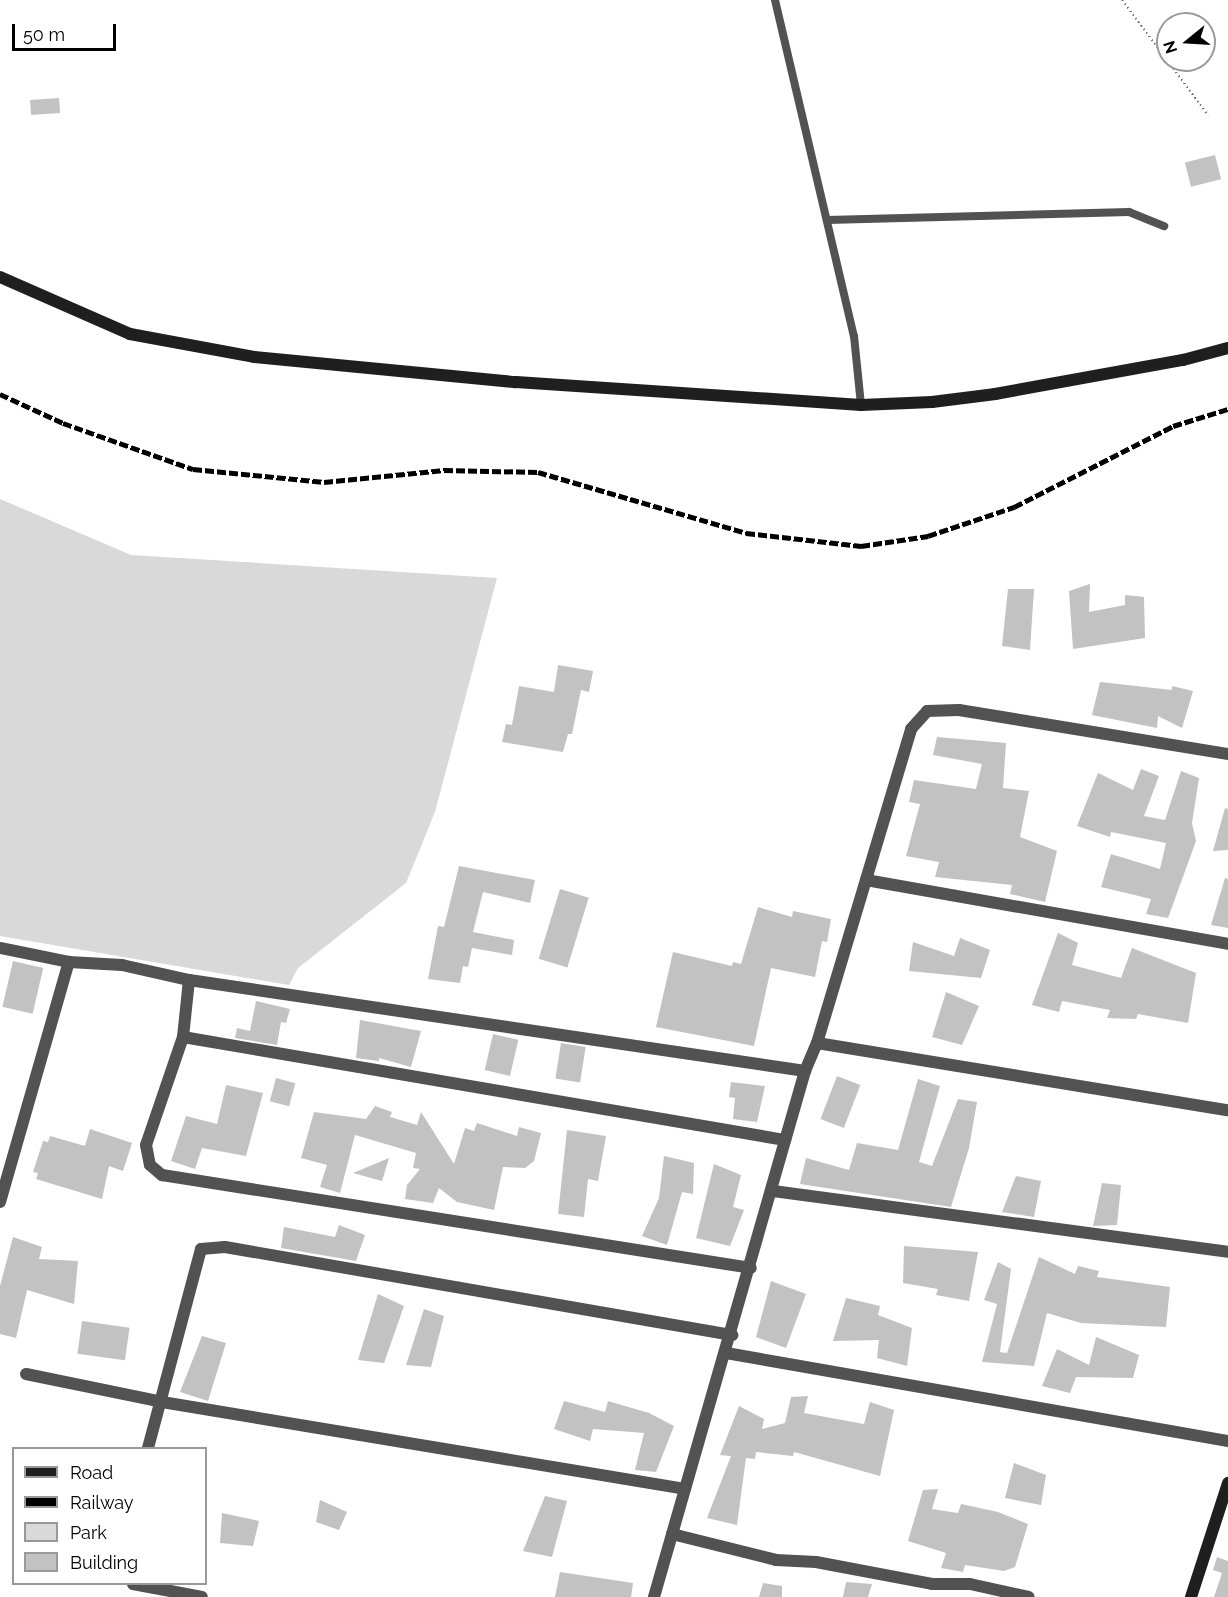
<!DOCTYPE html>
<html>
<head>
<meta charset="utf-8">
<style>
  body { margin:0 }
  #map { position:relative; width:1228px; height:1597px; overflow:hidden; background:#fff; font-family:Raleway,sans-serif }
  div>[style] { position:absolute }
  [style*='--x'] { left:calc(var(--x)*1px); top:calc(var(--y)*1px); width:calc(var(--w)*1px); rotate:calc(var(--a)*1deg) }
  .green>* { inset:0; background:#d9d9d9 }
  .building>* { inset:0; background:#c2c2c2; transform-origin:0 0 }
  .path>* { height:2px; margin-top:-1px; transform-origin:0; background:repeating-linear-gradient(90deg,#747474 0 1.5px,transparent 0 4.5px) }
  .lane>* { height:8px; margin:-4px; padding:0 4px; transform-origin:4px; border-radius:4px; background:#525252 }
  .street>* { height:12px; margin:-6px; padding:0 6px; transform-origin:6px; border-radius:6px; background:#525252 }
  .secondary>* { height:12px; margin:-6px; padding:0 6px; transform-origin:6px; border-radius:6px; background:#1f1f1f }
  .rail>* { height:4.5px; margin-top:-2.25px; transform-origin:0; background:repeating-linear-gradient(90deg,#000 0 9px,transparent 0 12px) }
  span { translate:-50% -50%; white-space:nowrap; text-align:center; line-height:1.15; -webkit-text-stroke:4.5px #fff; paint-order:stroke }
  .legend { position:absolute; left:12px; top:1447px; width:195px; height:138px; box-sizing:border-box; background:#fff; border:2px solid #999; margin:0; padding:8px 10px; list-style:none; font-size:18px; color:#000 }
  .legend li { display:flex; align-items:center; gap:12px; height:30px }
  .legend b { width:30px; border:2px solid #999 }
  .north { position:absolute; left:1156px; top:12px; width:60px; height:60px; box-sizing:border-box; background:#fff; border:2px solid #999; border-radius:50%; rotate:252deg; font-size:16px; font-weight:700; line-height:24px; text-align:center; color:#000 }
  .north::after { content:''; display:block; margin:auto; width:21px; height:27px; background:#000; clip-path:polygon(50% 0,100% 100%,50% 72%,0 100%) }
  .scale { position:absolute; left:12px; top:24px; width:104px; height:27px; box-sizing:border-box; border:3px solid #000; border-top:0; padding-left:8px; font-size:18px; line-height:21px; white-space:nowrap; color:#000; -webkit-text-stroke:4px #fff; paint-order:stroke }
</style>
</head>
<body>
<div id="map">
  <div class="green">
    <i style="clip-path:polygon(0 499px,131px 555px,497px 578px,435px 812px,406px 883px,298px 968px,289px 985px,0 936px)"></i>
  </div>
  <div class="building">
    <i style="left:59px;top:98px;width:15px;height:29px;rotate:86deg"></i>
    <i style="left:1215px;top:155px;width:25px;height:31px;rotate:76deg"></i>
    <i style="clip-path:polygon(1090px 584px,1089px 612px,1125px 605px,1125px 595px,1144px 597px,1145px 638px,1073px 649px,1069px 591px)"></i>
    <i style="clip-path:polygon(1008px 589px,1034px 589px,1030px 650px,1002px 646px)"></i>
    <i style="clip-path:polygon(558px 665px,593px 671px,589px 692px,581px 690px,572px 734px,568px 734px,563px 752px,502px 742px,506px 724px,512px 725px,519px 686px,554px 692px)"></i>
    <i style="clip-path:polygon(1100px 682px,1172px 690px,1172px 686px,1193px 691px,1182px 728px,1158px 716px,1157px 728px,1092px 715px)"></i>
    <i style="clip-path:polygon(937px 737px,1006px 743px,1003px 788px,1029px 791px,1020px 837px,1057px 851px,1045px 902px,1010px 894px,1012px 885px,935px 877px,939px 862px,906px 856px,920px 804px,909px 802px,914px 780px,976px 789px,982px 764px,933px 755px)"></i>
    <i style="clip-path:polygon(1141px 769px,1159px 776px,1144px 816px,1165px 820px,1181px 771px,1199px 778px,1192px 823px,1196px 841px,1168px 918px,1146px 914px,1151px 899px,1101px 887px,1111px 854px,1160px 869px,1166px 843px,1111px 832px,1110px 837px,1077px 826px,1098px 773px,1133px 790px)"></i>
    <i style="clip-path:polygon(1225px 808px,1228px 809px,1228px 850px,1213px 851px)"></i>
    <i style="clip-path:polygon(459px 866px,535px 880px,530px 903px,483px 892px,473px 932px,514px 940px,512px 955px,472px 948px,468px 967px,463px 966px,460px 983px,428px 979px,438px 926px,444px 927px)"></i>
    <i style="clip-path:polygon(1225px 878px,1228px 879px,1228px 928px,1211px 925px)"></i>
    <i style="left:560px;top:889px;width:30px;height:73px;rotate:17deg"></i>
    <i style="clip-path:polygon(758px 907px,792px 917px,793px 911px,831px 919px,827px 942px,822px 941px,815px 977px,771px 968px,754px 1046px,656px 1027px,673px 952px,732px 966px,733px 962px,741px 964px)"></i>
    <i style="clip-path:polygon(1058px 933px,1078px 943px,1072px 965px,1121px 978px,1132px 948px,1196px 973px,1188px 1023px,1138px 1014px,1136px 1019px,1107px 1018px,1110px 1010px,1062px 1001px,1059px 1012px,1032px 1005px)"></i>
    <i style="clip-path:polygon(960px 938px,990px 950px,981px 978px,909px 971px,913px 942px,954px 956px)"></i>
    <i style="left:13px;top:961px;width:31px;height:47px;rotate:13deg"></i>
    <i style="clip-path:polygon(946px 992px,979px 1006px,962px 1045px,932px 1037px)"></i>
    <i style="clip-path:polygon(256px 1001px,290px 1009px,286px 1023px,281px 1022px,277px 1045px,235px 1038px,237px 1028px,250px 1031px)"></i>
    <i style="clip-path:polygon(360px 1020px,421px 1031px,411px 1067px,379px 1058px,379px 1061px,356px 1058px)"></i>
    <i style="left:493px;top:1034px;width:26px;height:37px;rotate:13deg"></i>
    <i style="left:561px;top:1043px;width:25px;height:36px;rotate:9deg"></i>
    <i style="left:837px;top:1076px;width:25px;height:46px;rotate:21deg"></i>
    <i style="left:276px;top:1078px;width:20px;height:24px;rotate:15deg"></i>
    <i style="clip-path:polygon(918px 1079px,940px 1086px,919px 1162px,932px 1166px,958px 1099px,977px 1102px,969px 1148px,951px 1207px,800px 1184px,806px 1158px,849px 1170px,857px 1143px,898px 1150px)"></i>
    <i style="clip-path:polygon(731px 1082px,765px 1086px,757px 1122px,733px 1119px,735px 1098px,729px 1097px)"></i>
    <i style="clip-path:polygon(226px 1085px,263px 1093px,246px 1156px,202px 1148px,195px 1169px,171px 1161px,186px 1116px,217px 1124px)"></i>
    <i style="clip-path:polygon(375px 1106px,392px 1112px,390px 1117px,417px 1125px,421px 1112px,454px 1164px,465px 1128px,474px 1131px,477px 1123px,517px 1136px,519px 1127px,541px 1133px,534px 1161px,525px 1168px,503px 1167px,494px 1210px,457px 1202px,439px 1188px,433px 1203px,405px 1199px,407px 1185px,420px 1169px,413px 1168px,416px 1153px,355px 1135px,340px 1193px,320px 1187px,327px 1165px,301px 1158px,314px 1112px,366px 1119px)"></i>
    <i style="clip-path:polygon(90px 1129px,132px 1143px,123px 1171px,109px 1166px,102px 1199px,36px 1179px,38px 1173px,33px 1172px,43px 1141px,48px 1142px,50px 1136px,85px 1146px)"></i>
    <i style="clip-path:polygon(567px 1130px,606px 1136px,598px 1181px,588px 1179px,584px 1217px,558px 1214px)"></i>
    <i style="clip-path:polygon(664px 1156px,694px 1163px,693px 1194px,682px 1192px,667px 1245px,642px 1236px,659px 1198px)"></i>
    <i style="clip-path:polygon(389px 1158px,382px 1181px,353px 1173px)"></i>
    <i style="clip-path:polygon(714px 1164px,741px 1175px,733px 1207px,744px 1210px,730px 1246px,696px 1238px)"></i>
    <i style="clip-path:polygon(1016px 1176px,1041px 1181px,1034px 1217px,1002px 1212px)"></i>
    <i style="clip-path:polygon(1102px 1183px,1121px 1185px,1117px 1225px,1093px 1226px)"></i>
    <i style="clip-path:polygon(339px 1225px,365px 1235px,356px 1261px,281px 1248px,284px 1227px,335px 1237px)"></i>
    <i style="clip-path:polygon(13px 1237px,42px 1247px,39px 1259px,78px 1261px,74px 1304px,27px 1290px,16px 1338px,0 1334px,0 1286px)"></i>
    <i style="clip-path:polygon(904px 1246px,978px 1252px,969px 1301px,936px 1295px,938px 1289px,903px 1283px)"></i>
    <i style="clip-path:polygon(1039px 1257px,1075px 1274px,1078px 1266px,1099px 1271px,1097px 1277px,1170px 1287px,1166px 1327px,1081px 1323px,1047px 1313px,1034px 1366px,982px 1362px,997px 1304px,984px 1300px,998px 1262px,1011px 1269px,1000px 1352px,1007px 1353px)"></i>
    <i style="clip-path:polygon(771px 1281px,806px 1294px,786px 1348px,756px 1337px)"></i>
    <i style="clip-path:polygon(378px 1294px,404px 1306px,384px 1363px,358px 1360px)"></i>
    <i style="clip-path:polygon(846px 1298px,880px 1306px,878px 1315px,912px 1328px,907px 1366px,877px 1358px,879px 1340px,833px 1341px)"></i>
    <i style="clip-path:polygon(424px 1309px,444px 1316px,431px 1367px,406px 1365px)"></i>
    <i style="left:82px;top:1321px;width:48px;height:33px;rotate:8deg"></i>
    <i style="clip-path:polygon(202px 1336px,226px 1343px,208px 1401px,180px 1392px)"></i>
    <i style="clip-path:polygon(1096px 1337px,1139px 1355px,1133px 1378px,1076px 1377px,1070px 1393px,1042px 1386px,1057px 1349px,1089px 1365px)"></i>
    <i style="clip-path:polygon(808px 1396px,804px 1413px,864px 1424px,870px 1402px,894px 1410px,880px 1476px,794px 1452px,793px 1456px,756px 1452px,755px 1459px,746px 1458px,737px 1525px,707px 1518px,731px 1456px,720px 1455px,739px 1406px,764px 1419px,762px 1429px,785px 1423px,791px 1397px)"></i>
    <i style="clip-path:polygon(564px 1401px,605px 1412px,608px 1401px,649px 1413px,674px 1426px,656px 1472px,635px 1470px,644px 1433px,593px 1429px,590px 1441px,554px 1429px)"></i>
    <i style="clip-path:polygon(1014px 1463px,1046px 1475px,1041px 1505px,1005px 1498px)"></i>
    <i style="clip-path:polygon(938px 1489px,932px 1509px,958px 1513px,961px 1504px,998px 1512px,1028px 1524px,1015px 1567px,1004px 1571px,965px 1565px,963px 1572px,941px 1568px,946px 1553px,908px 1541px,923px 1490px)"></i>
    <i style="clip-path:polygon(545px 1496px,567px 1501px,552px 1557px,523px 1551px)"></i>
    <i style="clip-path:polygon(320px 1500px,347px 1512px,339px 1530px,316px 1522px)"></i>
    <i style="clip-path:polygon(222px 1513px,259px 1521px,253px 1546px,220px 1543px)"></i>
    <i style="clip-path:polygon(1217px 1557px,1228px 1561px,1228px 1597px,1214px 1597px,1222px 1573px,1213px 1570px)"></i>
    <i style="clip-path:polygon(560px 1572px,633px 1583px,631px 1597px,555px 1597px)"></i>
    <i style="clip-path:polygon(846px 1582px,872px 1584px,868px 1597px,843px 1597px)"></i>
    <i style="clip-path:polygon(763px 1583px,782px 1586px,782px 1597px,759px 1597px)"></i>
  </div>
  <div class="path">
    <i style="--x:1122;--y:0;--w:144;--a:53.2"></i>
  </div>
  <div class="lane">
    <i style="--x:775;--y:0;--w:345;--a:76.8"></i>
    <i style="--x:854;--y:336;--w:69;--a:84.2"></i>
    <i style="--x:827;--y:220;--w:302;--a:-1.5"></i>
    <i style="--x:1129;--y:212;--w:38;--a:22"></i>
  </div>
  <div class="street">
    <i style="--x:866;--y:880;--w:368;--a:10"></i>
    <i style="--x:0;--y:948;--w:70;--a:11.5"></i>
    <i style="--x:189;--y:980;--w:57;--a:96"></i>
    <i style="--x:183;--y:1037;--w:114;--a:108.9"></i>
    <i style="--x:146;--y:1145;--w:20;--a:79"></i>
    <i style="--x:150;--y:1165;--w:16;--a:40"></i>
    <i style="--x:162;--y:1175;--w:596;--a:8.97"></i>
    <i style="--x:183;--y:1037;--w:611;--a:9.71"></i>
    <i style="--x:817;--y:1043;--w:416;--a:9.3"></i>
    <i style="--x:773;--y:1191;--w:459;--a:7.6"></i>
    <i style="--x:0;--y:1202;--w:250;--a:-74"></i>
    <i style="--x:69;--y:962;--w:53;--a:3.2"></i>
    <i style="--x:122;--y:965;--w:69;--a:12.6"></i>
    <i style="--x:189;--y:980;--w:623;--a:8.4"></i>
    <i style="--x:726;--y:1353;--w:510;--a:9.94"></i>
    <i style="--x:26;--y:1374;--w:139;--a:11.6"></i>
    <i style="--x:162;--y:1402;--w:530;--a:9.44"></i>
    <i style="--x:148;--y:1448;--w:206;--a:-75.1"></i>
    <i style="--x:201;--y:1249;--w:24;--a:-5"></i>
    <i style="--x:225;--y:1247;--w:515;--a:9.85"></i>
    <i style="--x:672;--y:1534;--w:107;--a:14"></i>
    <i style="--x:776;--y:1560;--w:40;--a:2.9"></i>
    <i style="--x:816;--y:1562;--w:118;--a:10.7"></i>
    <i style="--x:932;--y:1584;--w:38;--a:0"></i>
    <i style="--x:970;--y:1584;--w:60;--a:12.4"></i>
    <i style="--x:133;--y:1584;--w:70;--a:10.7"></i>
    <i style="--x:654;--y:1597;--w:547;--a:-73.98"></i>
    <i style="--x:805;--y:1071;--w:30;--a:-67"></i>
    <i style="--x:817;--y:1043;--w:328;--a:-73.3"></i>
    <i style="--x:911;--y:729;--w:24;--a:-48"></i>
    <i style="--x:927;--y:711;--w:32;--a:-2"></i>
    <i style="--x:959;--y:710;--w:273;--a:9.3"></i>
  </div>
  <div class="secondary">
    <i style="--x:0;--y:277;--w:142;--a:23.7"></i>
    <i style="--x:130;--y:334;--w:126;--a:10.5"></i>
    <i style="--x:254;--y:357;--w:263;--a:5.5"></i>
    <i style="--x:516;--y:382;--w:346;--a:3.8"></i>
    <i style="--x:861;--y:405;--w:71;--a:-2.4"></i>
    <i style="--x:932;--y:402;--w:64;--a:-7.2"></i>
    <i style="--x:995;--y:394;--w:191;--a:-10.3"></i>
    <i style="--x:1183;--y:360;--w:47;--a:-14.9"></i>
    <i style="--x:1191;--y:1597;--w:120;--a:-72"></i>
  </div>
  <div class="rail">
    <i style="--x:0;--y:394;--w:69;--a:24.7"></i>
    <i style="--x:63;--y:423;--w:138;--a:19.5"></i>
    <i style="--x:193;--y:469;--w:132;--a:5.7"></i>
    <i style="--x:324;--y:482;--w:121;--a:-5.7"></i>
    <i style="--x:444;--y:470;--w:94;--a:1.2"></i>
    <i style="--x:538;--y:472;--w:217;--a:16.3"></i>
    <i style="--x:746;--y:533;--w:116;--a:6.4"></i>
    <i style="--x:861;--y:546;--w:68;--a:-8.5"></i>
    <i style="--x:928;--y:536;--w:91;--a:-18.6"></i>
    <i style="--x:1014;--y:507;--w:178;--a:-27"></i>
    <i style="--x:1173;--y:426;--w:58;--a:-17.2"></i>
  </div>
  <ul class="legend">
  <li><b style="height:8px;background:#1f1f1f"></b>Road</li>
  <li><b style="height:8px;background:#000"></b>Railway</li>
  <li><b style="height:16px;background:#d9d9d9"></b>Park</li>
  <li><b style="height:16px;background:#c2c2c2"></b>Building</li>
  </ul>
  <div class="north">N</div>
  <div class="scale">50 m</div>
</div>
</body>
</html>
